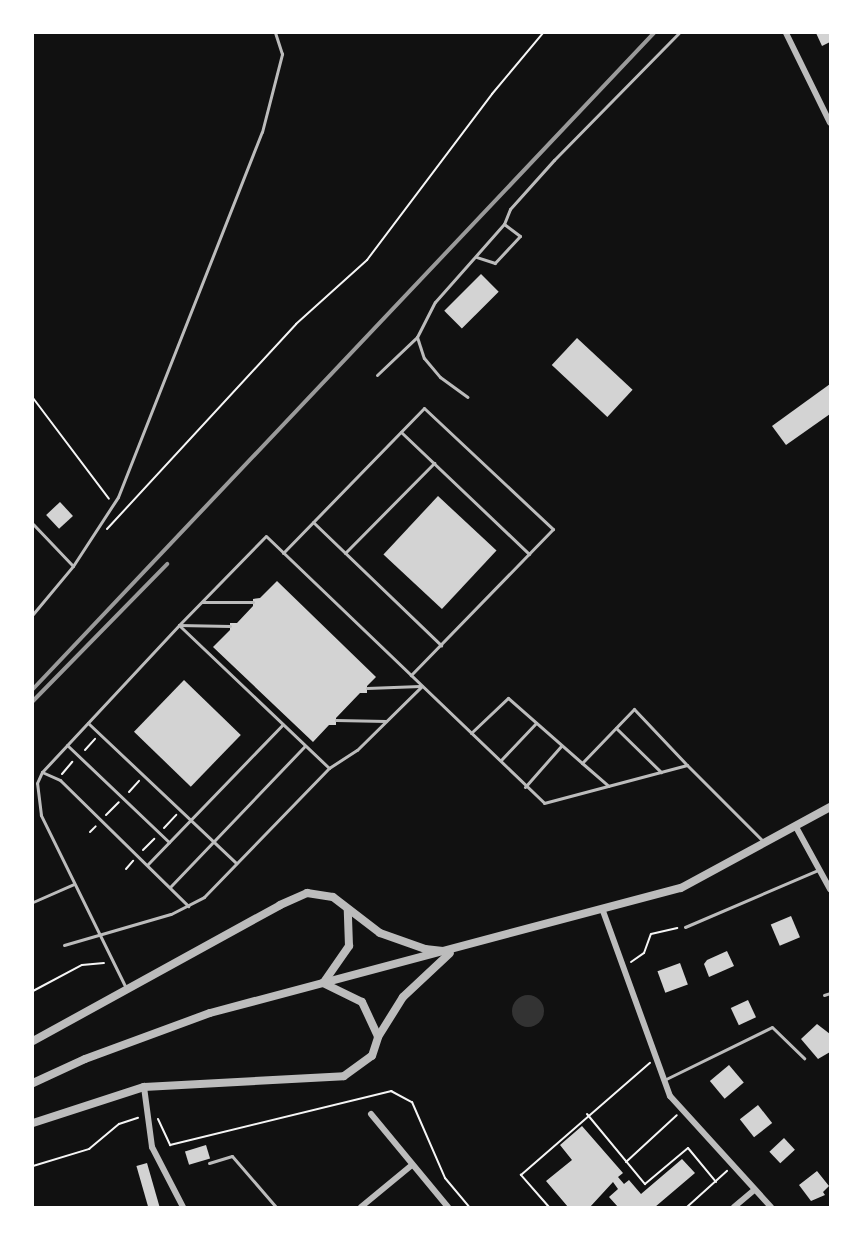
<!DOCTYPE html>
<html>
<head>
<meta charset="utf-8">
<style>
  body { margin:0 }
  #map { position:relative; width:863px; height:1240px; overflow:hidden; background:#111; font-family:"Source Serif 4",serif }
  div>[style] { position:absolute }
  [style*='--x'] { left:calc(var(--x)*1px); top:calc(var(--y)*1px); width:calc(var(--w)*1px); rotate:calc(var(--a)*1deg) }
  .water>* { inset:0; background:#333 }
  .round { border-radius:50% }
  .building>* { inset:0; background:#d3d3d3; transform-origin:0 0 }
  .path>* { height:2px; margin:-1px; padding:0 1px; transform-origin:1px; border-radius:1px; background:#f5f5f5 }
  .service>* { height:3px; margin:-1.5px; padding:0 1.5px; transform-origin:1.5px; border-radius:1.5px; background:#bcbcbc }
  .minor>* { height:6px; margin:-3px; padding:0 3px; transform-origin:3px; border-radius:3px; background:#bcbcbc }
  .tertiary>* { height:8px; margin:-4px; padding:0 4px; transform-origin:4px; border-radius:4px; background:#bcbcbc }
  .rail>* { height:4px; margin:-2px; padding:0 2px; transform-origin:2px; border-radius:2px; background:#9a9a9a }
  span { translate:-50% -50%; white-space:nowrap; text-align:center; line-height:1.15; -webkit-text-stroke:6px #fff; paint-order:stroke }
  .frame { position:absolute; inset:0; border:34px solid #fff; pointer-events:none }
</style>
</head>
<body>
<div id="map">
  <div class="water">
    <i class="round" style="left:512px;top:995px;width:32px;height:32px"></i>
  </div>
  <div class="building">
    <i style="clip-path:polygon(816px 33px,830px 33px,830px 42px,822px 46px)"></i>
    <i style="left:481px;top:274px;width:25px;height:52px;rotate:45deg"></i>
    <i style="left:577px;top:338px;width:76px;height:37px;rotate:43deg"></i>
    <i style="clip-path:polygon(830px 384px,830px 414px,786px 445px,772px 426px)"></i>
    <i style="left:438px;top:496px;width:80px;height:80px;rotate:43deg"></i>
    <i style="left:60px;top:502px;width:19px;height:19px;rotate:47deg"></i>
    <i style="clip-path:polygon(277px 581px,376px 677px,367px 686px,367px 693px,360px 693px,336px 718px,336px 725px,329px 725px,313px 742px,213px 647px,230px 630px,230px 623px,237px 623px,253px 606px,253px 599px,260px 598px)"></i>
    <i style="left:184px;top:680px;width:79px;height:72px;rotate:44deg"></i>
    <i style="left:791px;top:916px;width:23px;height:22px;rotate:67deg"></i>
    <i style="clip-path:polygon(727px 951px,734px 966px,709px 977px,704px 964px,707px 960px)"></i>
    <i style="left:680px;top:963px;width:23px;height:24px;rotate:70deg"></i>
    <i style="left:748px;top:1000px;width:19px;height:19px;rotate:65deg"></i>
    <i style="clip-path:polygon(817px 1024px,830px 1034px,830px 1052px,818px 1059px,801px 1039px)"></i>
    <i style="left:729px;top:1065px;width:23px;height:25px;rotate:50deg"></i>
    <i style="left:758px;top:1105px;width:23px;height:23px;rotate:52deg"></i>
    <i style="clip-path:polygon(582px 1126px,623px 1173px,618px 1177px,624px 1184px,629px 1180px,641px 1194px,682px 1159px,695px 1173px,655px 1207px,618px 1207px,609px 1197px,618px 1189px,613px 1182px,590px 1207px,568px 1207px,546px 1181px,572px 1160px,560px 1145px)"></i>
    <i style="left:784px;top:1138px;width:16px;height:20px;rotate:47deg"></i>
    <i style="left:206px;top:1145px;width:14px;height:22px;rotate:73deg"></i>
    <i style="left:147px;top:1163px;width:46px;height:11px;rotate:74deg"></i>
    <i style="clip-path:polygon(817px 1171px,829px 1186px,823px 1192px,825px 1195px,811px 1201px,799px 1185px)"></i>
  </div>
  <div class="path">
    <i style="--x:33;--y:398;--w:126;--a:53"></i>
    <i style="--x:107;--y:529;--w:279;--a:-47.3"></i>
    <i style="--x:296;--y:324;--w:96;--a:-42"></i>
    <i style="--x:367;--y:260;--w:208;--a:-53"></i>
    <i style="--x:492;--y:94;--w:80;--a:-50.1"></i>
    <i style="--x:85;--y:750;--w:15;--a:-48"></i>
    <i style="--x:62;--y:774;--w:16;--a:-50"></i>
    <i style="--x:129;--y:792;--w:15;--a:-48"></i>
    <i style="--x:106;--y:815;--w:18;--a:-45"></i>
    <i style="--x:164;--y:828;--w:18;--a:-47"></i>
    <i style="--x:90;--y:832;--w:8;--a:-45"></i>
    <i style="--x:143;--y:850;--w:16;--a:-45"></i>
    <i style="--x:126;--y:869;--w:11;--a:-49"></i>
    <i style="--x:631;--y:962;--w:16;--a:-35"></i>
    <i style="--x:644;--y:953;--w:20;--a:-70"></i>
    <i style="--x:651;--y:934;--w:27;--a:-13"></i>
    <i style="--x:33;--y:991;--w:55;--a:-28"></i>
    <i style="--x:82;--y:965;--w:22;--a:-5"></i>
    <i style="--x:587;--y:1114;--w:91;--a:50.4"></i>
    <i style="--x:645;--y:1184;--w:56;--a:-39.9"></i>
    <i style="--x:688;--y:1148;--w:44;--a:50.5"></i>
    <i style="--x:158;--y:1119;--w:29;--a:65"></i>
    <i style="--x:170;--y:1145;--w:228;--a:-13.7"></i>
    <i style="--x:391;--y:1091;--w:24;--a:28"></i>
    <i style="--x:412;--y:1102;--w:83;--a:66.5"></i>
    <i style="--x:445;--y:1178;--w:38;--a:50"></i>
    <i style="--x:626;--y:1162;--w:69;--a:-42.7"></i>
    <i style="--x:33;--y:1166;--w:59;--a:-16.9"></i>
    <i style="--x:89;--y:1149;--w:39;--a:-40"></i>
    <i style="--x:119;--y:1124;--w:20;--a:-18"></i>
    <i style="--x:549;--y:1207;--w:43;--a:-131.2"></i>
    <i style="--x:521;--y:1175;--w:171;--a:-41"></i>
    <i style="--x:687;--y:1207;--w:54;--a:-42"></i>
  </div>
  <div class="service">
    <i style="--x:504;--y:224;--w:16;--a:-68"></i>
    <i style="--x:510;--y:209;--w:66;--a:-48.1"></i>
    <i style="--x:554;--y:160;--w:178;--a:-45.5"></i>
    <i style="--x:417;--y:337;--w:22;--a:72"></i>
    <i style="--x:424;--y:358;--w:25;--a:50"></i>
    <i style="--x:440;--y:377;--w:34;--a:36"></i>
    <i style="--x:377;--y:375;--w:55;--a:-43.5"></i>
    <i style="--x:417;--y:337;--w:39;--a:-63"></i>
    <i style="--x:435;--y:302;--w:104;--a:-48.5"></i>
    <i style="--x:504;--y:224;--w:20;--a:37"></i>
    <i style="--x:520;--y:236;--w:37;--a:133"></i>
    <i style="--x:495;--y:263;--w:20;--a:-162"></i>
    <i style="--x:401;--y:432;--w:177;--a:43.6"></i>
    <i style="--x:313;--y:522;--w:178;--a:43.9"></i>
    <i style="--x:33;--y:524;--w:58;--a:46.4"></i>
    <i style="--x:283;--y:553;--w:202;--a:-45.8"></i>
    <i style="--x:424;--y:408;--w:177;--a:43.2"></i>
    <i style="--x:553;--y:529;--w:204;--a:134.2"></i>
    <i style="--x:345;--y:553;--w:127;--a:-45.3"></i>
    <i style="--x:202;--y:602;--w:51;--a:0"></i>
    <i style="--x:33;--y:614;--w:62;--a:-50.2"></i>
    <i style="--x:73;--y:566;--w:82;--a:-56.9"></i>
    <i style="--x:118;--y:497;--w:392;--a:-68.5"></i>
    <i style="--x:262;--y:132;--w:81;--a:-75.6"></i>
    <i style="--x:282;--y:54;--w:22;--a:-108"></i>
    <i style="--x:367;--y:688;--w:53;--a:-2.2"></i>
    <i style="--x:336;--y:720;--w:50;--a:1.1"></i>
    <i style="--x:88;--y:723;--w:204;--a:43.4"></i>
    <i style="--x:616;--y:728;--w:63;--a:44.4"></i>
    <i style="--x:471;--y:733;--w:51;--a:-43.4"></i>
    <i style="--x:508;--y:698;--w:98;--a:41.3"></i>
    <i style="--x:582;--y:763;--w:75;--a:-46.1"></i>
    <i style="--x:634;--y:709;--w:77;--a:46.6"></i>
    <i style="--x:67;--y:745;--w:141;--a:43.6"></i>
    <i style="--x:501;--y:760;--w:51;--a:-46.6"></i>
    <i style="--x:582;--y:763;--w:35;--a:41"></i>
    <i style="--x:329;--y:768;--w:207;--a:-136.4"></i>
    <i style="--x:179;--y:625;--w:124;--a:-45.7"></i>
    <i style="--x:266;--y:536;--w:385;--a:43.8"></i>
    <i style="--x:544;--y:803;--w:148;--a:-14.9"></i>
    <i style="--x:687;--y:765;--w:109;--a:45"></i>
    <i style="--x:42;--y:772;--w:20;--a:24"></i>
    <i style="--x:60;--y:780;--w:180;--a:44.5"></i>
    <i style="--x:525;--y:787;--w:55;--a:-48.7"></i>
    <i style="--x:148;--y:864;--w:194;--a:-46"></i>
    <i style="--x:171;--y:886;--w:194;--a:-46.3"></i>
    <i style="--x:33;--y:902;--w:45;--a:-23.7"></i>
    <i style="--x:685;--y:927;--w:145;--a:-23.2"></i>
    <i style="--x:64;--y:945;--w:111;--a:-16.2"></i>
    <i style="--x:171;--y:914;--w:37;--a:-27"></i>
    <i style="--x:204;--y:897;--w:180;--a:-45.9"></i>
    <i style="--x:329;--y:768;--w:33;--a:-33"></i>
    <i style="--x:357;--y:750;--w:91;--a:-44.6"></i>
    <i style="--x:126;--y:988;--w:193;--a:-116.2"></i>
    <i style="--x:41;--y:815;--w:32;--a:-97"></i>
    <i style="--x:37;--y:783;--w:12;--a:-66"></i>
    <i style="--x:42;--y:772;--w:201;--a:-47"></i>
    <i style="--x:179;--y:625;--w:51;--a:1.1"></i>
    <i style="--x:824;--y:995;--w:6;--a:-18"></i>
    <i style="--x:664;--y:1080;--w:120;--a:-26.1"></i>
    <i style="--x:772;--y:1027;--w:45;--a:44.1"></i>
    <i style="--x:209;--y:1163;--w:24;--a:-17"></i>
    <i style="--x:232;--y:1156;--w:67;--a:49.2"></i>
  </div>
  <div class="minor">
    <i style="--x:786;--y:33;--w:100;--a:63.9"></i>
    <i style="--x:796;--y:827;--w:71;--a:61.3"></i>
    <i style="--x:603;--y:911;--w:197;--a:70.1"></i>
    <i style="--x:670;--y:1096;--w:150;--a:47.7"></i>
    <i style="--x:144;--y:1087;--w:61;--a:82.4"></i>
    <i style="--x:152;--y:1147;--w:68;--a:62.7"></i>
    <i style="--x:371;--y:1114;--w:121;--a:50.4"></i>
    <i style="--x:361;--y:1207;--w:66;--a:-39.5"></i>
    <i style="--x:734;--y:1207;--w:26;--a:-40"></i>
  </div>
  <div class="tertiary">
    <i style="--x:324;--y:982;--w:44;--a:-55.2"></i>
    <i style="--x:349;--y:946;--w:36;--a:-92"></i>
    <i style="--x:323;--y:983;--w:43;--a:26"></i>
    <i style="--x:362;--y:1002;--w:38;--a:65"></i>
    <i style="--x:33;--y:1041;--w:282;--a:-28.8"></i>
    <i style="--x:280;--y:905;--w:30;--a:-24"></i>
    <i style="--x:307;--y:893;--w:26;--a:9"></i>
    <i style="--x:333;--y:897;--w:59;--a:37.5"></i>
    <i style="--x:380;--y:933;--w:48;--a:19.6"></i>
    <i style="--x:425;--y:949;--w:18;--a:6"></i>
    <i style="--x:33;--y:1083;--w:57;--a:-24.8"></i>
    <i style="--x:85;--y:1059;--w:133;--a:-20.2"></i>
    <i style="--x:210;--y:1013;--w:487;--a:-14.9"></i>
    <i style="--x:681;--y:888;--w:170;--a:-28.5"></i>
    <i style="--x:33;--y:1123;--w:117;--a:-18"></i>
    <i style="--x:144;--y:1087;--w:200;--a:-3.1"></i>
    <i style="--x:344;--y:1076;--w:34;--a:-36"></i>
    <i style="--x:372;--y:1056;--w:20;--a:-72"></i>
    <i style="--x:378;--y:1037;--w:47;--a:-58"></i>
    <i style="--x:403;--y:997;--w:64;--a:-43.1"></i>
  </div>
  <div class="rail">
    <i style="--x:33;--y:689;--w:903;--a:-46.57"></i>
    <i style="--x:33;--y:701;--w:192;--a:-45.6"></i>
  </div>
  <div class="frame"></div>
</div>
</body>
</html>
